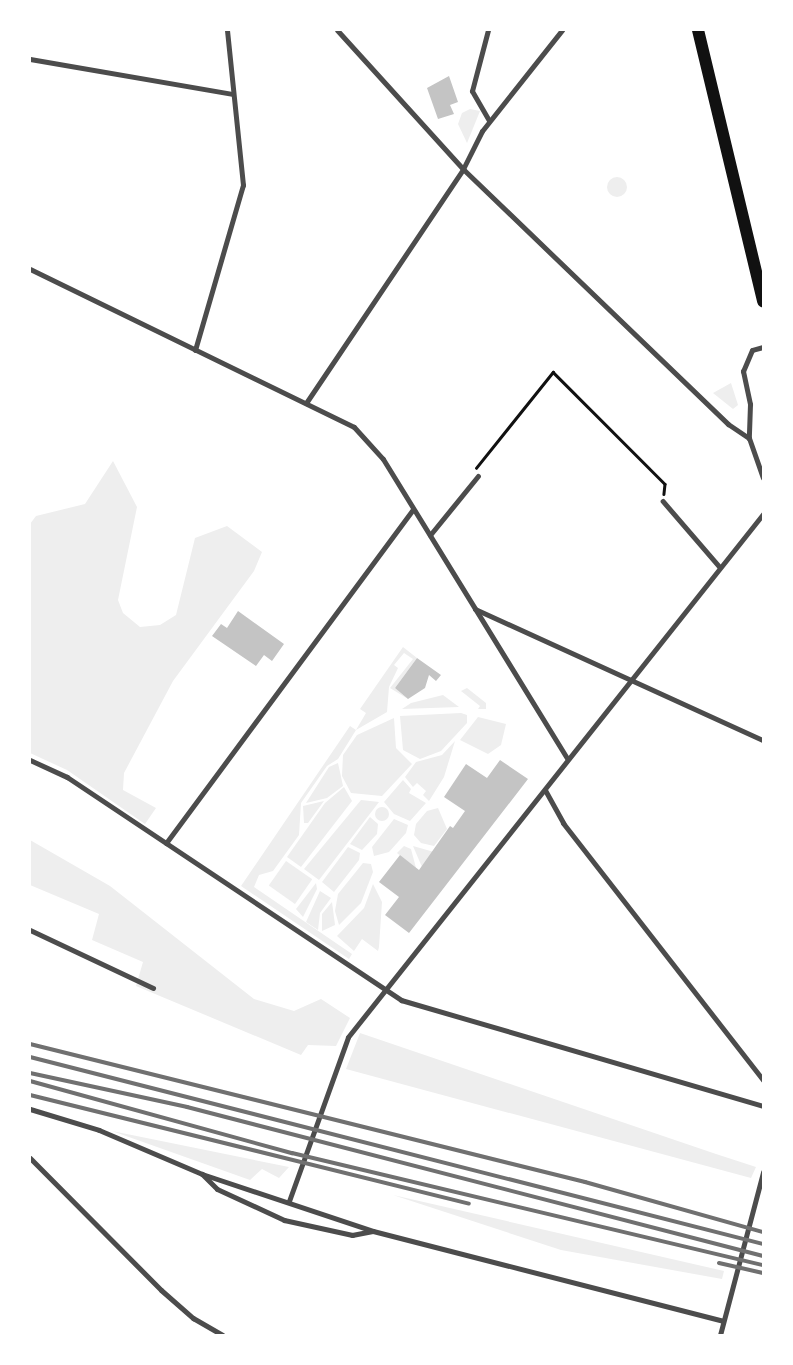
<!DOCTYPE html>
<html>
<head>
<meta charset="utf-8">
<style>
  body { margin:0 }
  #map { position:relative; width:793px; height:1365px; overflow:hidden; background:#fff; font-family:Manrope,sans-serif }
  div>[style] { position:absolute }
  [style*='--x'] { left:calc(var(--x)*1px); top:calc(var(--y)*1px); width:calc(var(--w)*1px); rotate:calc(var(--a)*1deg) }
  .green>* { inset:0; background:#eee; transform-origin:0 0 }
  .round { border-radius:50% }
  .building>* { inset:0; background:#c4c4c4 }
  .path>* { height:2.5px; margin:-1.25px; padding:0 1.25px; transform-origin:1.25px; border-radius:1.25px; background:#111 }
  .pedestrian>* { height:4.5px; margin:-2.25px; padding:0 2.25px; transform-origin:2.25px; border-radius:2.25px; background:#4c4c4c }
  .minor>* { height:5px; margin:-2.5px; padding:0 2.5px; transform-origin:2.5px; border-radius:2.5px; background:#4c4c4c }
  .primary>* { height:12px; margin:-6px; padding:0 6px; transform-origin:6px; border-radius:6px; background:#111 }
  .rail>* { height:4px; margin:-2px; padding:0 2px; transform-origin:2px; border-radius:2px; background:#707070 }
  span { translate:-50% -50%; white-space:nowrap; text-align:center; line-height:1.15; -webkit-text-stroke:5px #fff; paint-order:stroke }
  .frame { position:absolute; inset:0; border:31px solid #fff; pointer-events:none }
</style>
</head>
<body>
<div id="map">
  <div class="green">
    <i style="clip-path:polygon(470px 109px,480px 111px,467px 143px,458px 124px,462px 113px)"></i>
    <i class="round" style="left:607px;top:177px;width:20px;height:20px"></i>
    <i style="clip-path:polygon(731px 383px,738px 405px,733px 409px,713px 393px)"></i>
    <i style="clip-path:polygon(113px 461px,137px 507px,118px 600px,123px 613px,140px 627px,160px 625px,176px 615px,195px 538px,227px 526px,262px 552px,254px 571px,173px 681px,124px 773px,123px 790px,156px 808px,145px 824px,67px 770px,30px 753px,30px 524px,36px 516px,85px 504px)"></i>
    <i style="clip-path:polygon(403px 647px,417px 658px,395px 688px,408px 699px,390px 688px,413px 659px,404px 653px,394px 665px,398px 668px,389px 687px,387px 712px,356px 730px,338px 759px,327px 766px,301px 803px,299px 835px,273px 871px,259px 875px,254px 887px,352px 954px,349px 959px,241px 886px,350px 726px,356px 730px,366px 713px,360px 709px)"></i>
    <i style="clip-path:polygon(467px 688px,486px 703px,486px 709px,478px 709px,480px 706px,461px 691px)"></i>
    <i style="clip-path:polygon(443px 695px,459px 707px,402px 709px,411px 703px)"></i>
    <i style="clip-path:polygon(461px 713px,467px 715px,467px 723px,441px 751px,420px 759px,403px 750px,400px 716px)"></i>
    <i style="clip-path:polygon(478px 717px,506px 724px,501px 745px,488px 754px,460px 740px)"></i>
    <i style="clip-path:polygon(394px 718px,396px 748px,412px 764px,382px 796px,351px 793px,342px 776px,343px 755px,357px 735px)"></i>
    <i style="clip-path:polygon(455px 741px,444px 777px,429px 801px,423px 795px,426px 791px,417px 783px,413px 787px,405px 777px,416px 762px,442px 755px)"></i>
    <i style="clip-path:polygon(338px 763px,343px 786px,327px 798px,306px 803px,329px 767px)"></i>
    <i style="clip-path:polygon(403px 780px,411px 789px,409px 793px,426px 803px,410px 821px,394px 814px,384px 802px)"></i>
    <i style="clip-path:polygon(344px 787px,352px 801px,301px 867px,287px 857px,325px 803px)"></i>
    <i style="clip-path:polygon(361px 800px,379px 802px,319px 880px,304px 869px)"></i>
    <i style="clip-path:polygon(324px 801px,308px 823px,304px 823px,303px 806px)"></i>
    <i class="round" style="left:375px;top:807px;width:14px;height:14px"></i>
    <i style="clip-path:polygon(438px 808px,447px 829px,434px 846px,421px 843px,414px 835px,416px 824px,427px 811px)"></i>
    <i style="clip-path:polygon(370px 817px,378px 824px,377px 834px,362px 850px,350px 844px)"></i>
    <i style="clip-path:polygon(394px 819px,408px 825px,406px 833px,389px 852px,374px 856px,372px 847px)"></i>
    <i style="clip-path:polygon(30px 840px,110px 886px,254px 999px,294px 1011px,321px 999px,350px 1018px,336px 1046px,308px 1045px,301px 1055px,136px 986px,143px 962px,92px 940px,99px 914px,30px 885px)"></i>
    <i style="clip-path:polygon(404px 846px,411px 849px,416px 868px,397px 853px)"></i>
    <i style="clip-path:polygon(413px 846px,434px 852px,422px 867px)"></i>
    <i style="clip-path:polygon(348px 847px,360px 853px,359px 860px,334px 892px,322px 882px)"></i>
    <i style="left:286px;top:861px;width:32px;height:30px;rotate:35deg"></i>
    <i style="clip-path:polygon(363px 863px,371px 864px,373px 872px,361px 903px,339px 925px,335px 911px,338px 894px)"></i>
    <i style="clip-path:polygon(316px 883px,317px 889px,303px 917px,296px 909px)"></i>
    <i style="clip-path:polygon(373px 884px,382px 902px,379px 947px,378px 951px,362px 939px,354px 951px,337px 936px,364px 908px)"></i>
    <i style="clip-path:polygon(320px 891px,331px 898px,320px 913px,318px 930px,306px 922px)"></i>
    <i style="clip-path:polygon(332px 902px,335px 925px,322px 931px,322px 914px)"></i>
    <i style="clip-path:polygon(360px 1033px,716px 1154px,756px 1167px,751px 1178px,346px 1069px)"></i>
    <i style="clip-path:polygon(112px 1131px,289px 1167px,279px 1178px,262px 1169px,250px 1180px)"></i>
    <i style="clip-path:polygon(393px 1195px,724px 1271px,722px 1279px,561px 1250px)"></i>
  </div>
  <div class="building">
    <i style="clip-path:polygon(449px 76px,458px 102px,450px 105px,454px 114px,438px 119px,427px 88px)"></i>
    <i style="clip-path:polygon(238px 611px,284px 644px,272px 661px,264px 655px,256px 666px,212px 636px,221px 624px,227px 628px)"></i>
    <i style="clip-path:polygon(417px 658px,441px 675px,436px 681px,429px 675px,425px 688px,408px 699px,395px 688px)"></i>
    <i style="clip-path:polygon(500px 760px,528px 779px,409px 933px,385px 915px,399px 897px,379px 882px,400px 855px,419px 870px,450px 826px,453px 828px,465px 811px,444px 797px,466px 764px,487px 778px)"></i>
  </div>
  <div class="path">
    <i style="--x:476;--y:468;--w:123;--a:-51.3"></i>
    <i style="--x:553;--y:372;--w:158;--a:45"></i>
    <i style="--x:665;--y:484;--w:10;--a:96"></i>
  </div>
  <div class="pedestrian">
    <i style="--x:663;--y:501;--w:86;--a:49.3"></i>
  </div>
  <div class="minor">
    <i style="--x:337;--y:30;--w:188;--a:47.8"></i>
    <i style="--x:463;--y:169;--w:368;--a:43.9"></i>
    <i style="--x:728;--y:424;--w:25;--a:34"></i>
    <i style="--x:488;--y:30;--w:63;--a:104.7"></i>
    <i style="--x:472;--y:91;--w:34;--a:60"></i>
    <i style="--x:30;--y:59;--w:205;--a:9.8"></i>
    <i style="--x:30;--y:269;--w:360;--a:26"></i>
    <i style="--x:354;--y:427;--w:43;--a:47.8"></i>
    <i style="--x:383;--y:459;--w:351;--a:58.4"></i>
    <i style="--x:763;--y:347;--w:11;--a:165"></i>
    <i style="--x:752;--y:350;--w:23;--a:113"></i>
    <i style="--x:743;--y:371;--w:34;--a:78"></i>
    <i style="--x:750;--y:404;--w:34;--a:92"></i>
    <i style="--x:749;--y:438;--w:42;--a:70.7"></i>
    <i style="--x:195;--y:350;--w:172;--a:-73.8"></i>
    <i style="--x:243;--y:185;--w:156;--a:-95.9"></i>
    <i style="--x:306;--y:403;--w:282;--a:-56.1"></i>
    <i style="--x:463;--y:169;--w:42;--a:-63.4"></i>
    <i style="--x:482;--y:131;--w:129;--a:-51.6"></i>
    <i style="--x:430;--y:535;--w:76;--a:-50.9"></i>
    <i style="--x:475;--y:609;--w:316;--a:24.5"></i>
    <i style="--x:30;--y:760;--w:41;--a:24.7"></i>
    <i style="--x:67;--y:777;--w:402;--a:33.7"></i>
    <i style="--x:401;--y:1000;--w:377;--a:16.3"></i>
    <i style="--x:545;--y:790;--w:38;--a:61"></i>
    <i style="--x:563;--y:823;--w:326;--a:52.1"></i>
    <i style="--x:166;--y:843;--w:415;--a:-53.5"></i>
    <i style="--x:30;--y:930;--w:136;--a:25.2"></i>
    <i style="--x:30;--y:1109;--w:72;--a:16.9"></i>
    <i style="--x:99;--y:1130;--w:112;--a:23.1"></i>
    <i style="--x:202;--y:1174;--w:180;--a:18.4"></i>
    <i style="--x:373;--y:1231;--w:361;--a:14.4"></i>
    <i style="--x:30;--y:1158;--w:186;--a:45.2"></i>
    <i style="--x:161;--y:1290;--w:43;--a:41.2"></i>
    <i style="--x:193;--y:1318;--w:34;--a:30"></i>
    <i style="--x:202;--y:1174;--w:21;--a:45"></i>
    <i style="--x:217;--y:1189;--w:74;--a:24.8"></i>
    <i style="--x:284;--y:1220;--w:70;--a:12.4"></i>
    <i style="--x:352;--y:1235;--w:21;--a:-11"></i>
    <i style="--x:289;--y:1201;--w:174;--a:-70.2"></i>
    <i style="--x:348;--y:1037;--w:668;--a:-51.57"></i>
    <i style="--x:720;--y:1335;--w:169;--a:-75.2"></i>
  </div>
  <div class="primary">
    <i style="--x:698;--y:30;--w:279;--a:76.5"></i>
  </div>
  <div class="rail">
    <i style="--x:30;--y:1044;--w:572;--a:13.96"></i>
    <i style="--x:585;--y:1182;--w:185;--a:15.7"></i>
    <i style="--x:30;--y:1057;--w:756;--a:14.31"></i>
    <i style="--x:30;--y:1073;--w:161;--a:12.2"></i>
    <i style="--x:187;--y:1107;--w:595;--a:14.5"></i>
    <i style="--x:30;--y:1081;--w:272;--a:15.4"></i>
    <i style="--x:292;--y:1153;--w:484;--a:13.4"></i>
    <i style="--x:30;--y:1095;--w:452;--a:13.9"></i>
    <i style="--x:719;--y:1263;--w:45;--a:12.8"></i>
  </div>
  <div class="frame"></div>
</div>
</body>
</html>
